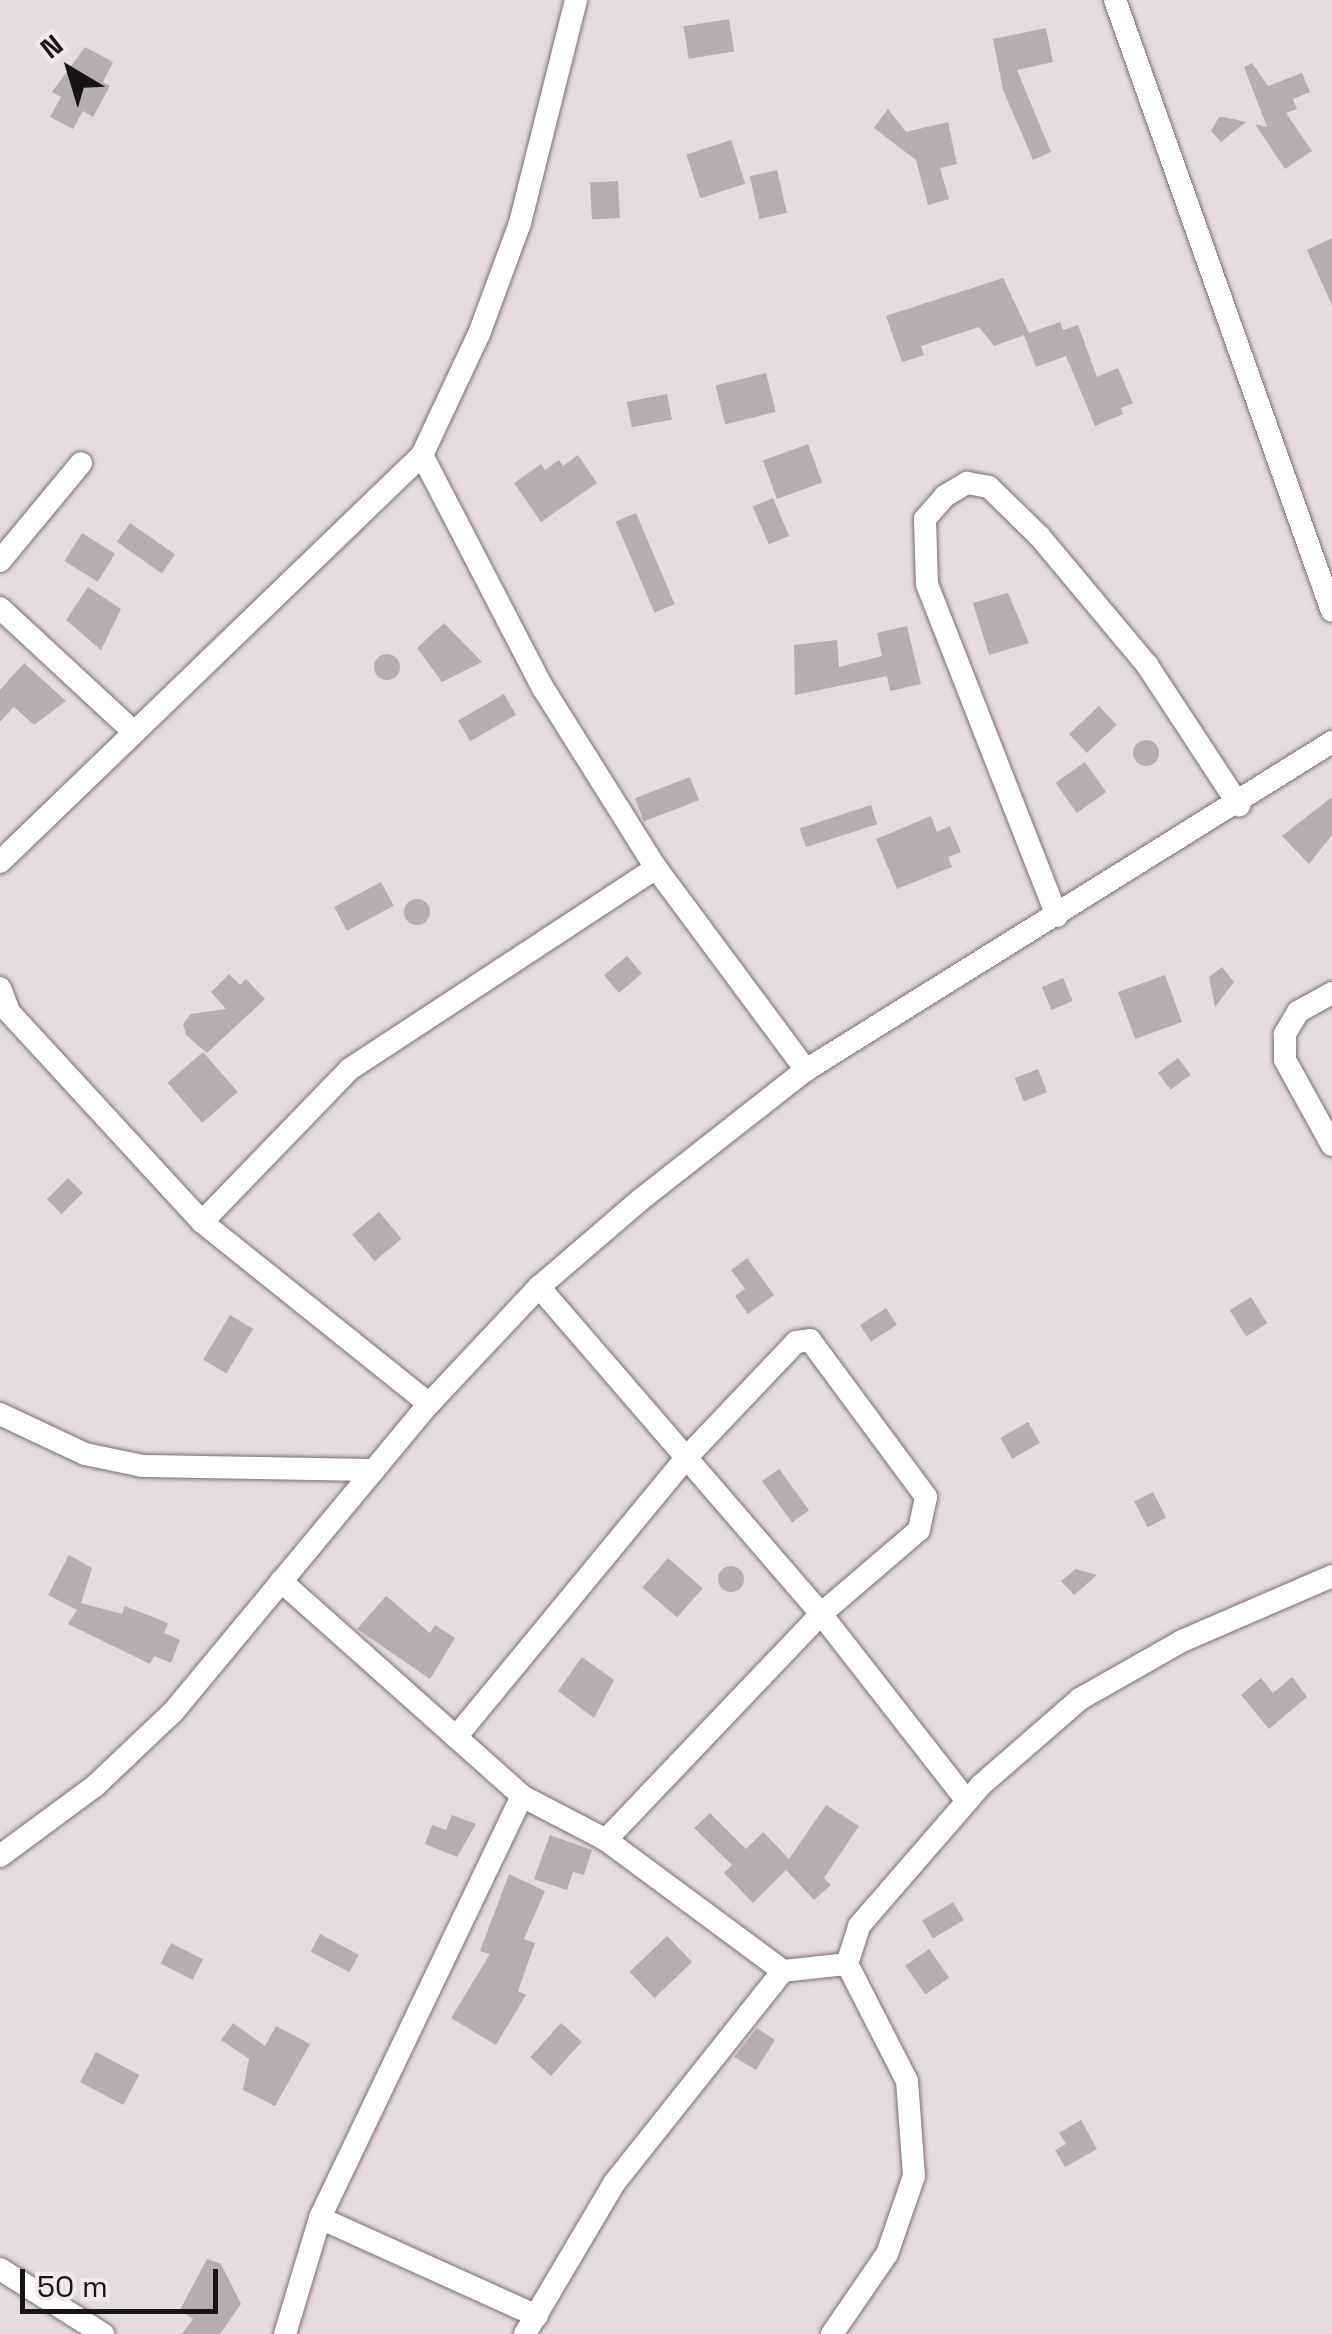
<!DOCTYPE html>
<html>
<head>
<meta charset="utf-8">
<style>
  body { margin:0 }
  #map { position:relative; width:1332px; height:2334px; overflow:hidden; background:#e7dcdd; font-family:"Space Grotesk",sans-serif }
  div>[style] { position:absolute }
  [style*='--x'] { left:calc(var(--x)*1px); top:calc(var(--y)*1px); width:calc(var(--w)*1px); rotate:calc(var(--a)*1deg) }
  .building>* { inset:0; background:#b7adae; transform-origin:0 0 }
  .round { border-radius:50% }
  .roads { filter:drop-shadow(0 0 2px #786e6f) drop-shadow(0 0 2px #786e6f) }
  .minor>* { height:22px; margin:-11px; padding:0 11px; transform-origin:11px; border-radius:11px; background:#fff }
  span { translate:-50% -50%; white-space:nowrap; text-align:center; line-height:1.15; -webkit-text-stroke:8px #f4e9ea; paint-order:stroke }
  .north { position:absolute; left:20px; top:20px; width:100px; height:100px; -webkit-text-stroke:8px #f4e9ea; paint-order:stroke; rotate:322deg; font-size:28px; font-weight:700; line-height:40px; text-align:center; color:#181415 }
  .north::after { content:''; display:block; margin:auto; width:35px; height:45px; background:#181415; clip-path:polygon(50% 0,100% 100%,50% 72%,0 100%) }
  .scale { position:absolute; left:20px; top:2269px; width:198px; height:45px; box-sizing:border-box; border:5px solid #181415; border-top:0; padding-left:12px; font-size:30px; line-height:35px; white-space:nowrap; color:#181415; -webkit-text-stroke:8px #f4e9ea; paint-order:stroke }
</style>
</head>
<body>
<div id="map">
  <div class="building">
    <i style="left:729px;top:19px;width:33px;height:46px;rotate:81deg"></i>
    <i style="clip-path:polygon(1046px 28px,1053px 62px,1017px 70px,1051px 152px,1033px 160px,1003px 90px,993px 39px)"></i>
    <i style="clip-path:polygon(85px 47px,113px 62px,103px 82px,110px 86px,93px 117px,83px 111px,73px 129px,50px 117px,61px 97px,52px 92px)"></i>
    <i style="clip-path:polygon(1252px 63px,1268px 86px,1302px 73px,1310px 92px,1293px 99px,1297px 109px,1286px 113px,1312px 151px,1285px 169px,1255px 124px,1267px 127px,1244px 67px)"></i>
    <i style="clip-path:polygon(888px 109px,906px 132px,948px 122px,957px 164px,940px 168px,949px 199px,928px 205px,916px 160px,874px 128px)"></i>
    <i style="clip-path:polygon(1219px 117px,1224px 117px,1246px 122px,1221px 142px,1211px 131px)"></i>
    <i style="left:731px;top:140px;width:46px;height:47px;rotate:72deg"></i>
    <i style="left:777px;top:170px;width:44px;height:28px;rotate:77deg"></i>
    <i style="left:618px;top:181px;width:37px;height:28px;rotate:87deg"></i>
    <i style="clip-path:polygon(1332px 238px,1332px 305px,1307px 250px)"></i>
    <i style="clip-path:polygon(1003px 278px,1029px 333px,1060px 322px,1063px 330px,1078px 325px,1097px 377px,1118px 368px,1133px 403px,1121px 408px,1123px 414px,1095px 426px,1066px 356px,1036px 367px,1024px 335px,994px 346px,979px 327px,921px 346px,924px 355px,902px 362px,886px 316px)"></i>
    <i style="left:766px;top:373px;width:40px;height:52px;rotate:76deg"></i>
    <i style="left:667px;top:394px;width:26px;height:41px;rotate:79deg"></i>
    <i style="left:808px;top:444px;width:41px;height:48px;rotate:70deg"></i>
    <i style="clip-path:polygon(578px 455px,597px 483px,541px 522px,514px 483px,541px 464px,545px 470px,559px 460px,563px 466px)"></i>
    <i style="left:773px;top:498px;width:41px;height:22px;rotate:67deg"></i>
    <i style="left:636px;top:513px;width:99px;height:22px;rotate:67deg"></i>
    <i style="left:130px;top:523px;width:55px;height:23px;rotate:35deg"></i>
    <i style="left:82px;top:533px;width:39px;height:33px;rotate:32deg"></i>
    <i style="clip-path:polygon(88px 587px,121px 609px,101px 650px,66px 620px)"></i>
    <i style="clip-path:polygon(1008px 593px,1029px 643px,989px 655px,973px 603px)"></i>
    <i style="clip-path:polygon(444px 623px,482px 662px,442px 682px,417px 648px)"></i>
    <i style="clip-path:polygon(907px 626px,921px 684px,890px 691px,887px 676px,795px 695px,794px 645px,837px 640px,839px 667px,882px 656px,877px 633px)"></i>
    <i class="round" style="left:374px;top:654px;width:26px;height:26px"></i>
    <i style="clip-path:polygon(24px 663px,66px 701px,34px 725px,14px 707px,0 722px,0 690px)"></i>
    <i style="left:504px;top:694px;width:24px;height:53px;rotate:60deg"></i>
    <i style="left:1099px;top:706px;width:26px;height:41px;rotate:47deg"></i>
    <i class="round" style="left:1133px;top:740px;width:26px;height:26px"></i>
    <i style="left:1085px;top:762px;width:37px;height:36px;rotate:55deg"></i>
    <i style="left:690px;top:777px;width:25px;height:59px;rotate:69deg"></i>
    <i style="clip-path:polygon(1332px 797px,1332px 835px,1309px 864px,1282px 836px)"></i>
    <i style="left:871px;top:805px;width:20px;height:75px;rotate:72deg"></i>
    <i style="clip-path:polygon(931px 816px,937px 832px,950px 826px,961px 852px,948px 857px,952px 867px,897px 889px,876px 839px)"></i>
    <i style="left:381px;top:882px;width:27px;height:53px;rotate:62deg"></i>
    <i class="round" style="left:404px;top:899px;width:26px;height:26px"></i>
    <i style="left:627px;top:956px;width:23px;height:30px;rotate:50deg"></i>
    <i style="clip-path:polygon(1222px 967px,1234px 982px,1215px 1007px,1209px 977px)"></i>
    <i style="clip-path:polygon(229px 974px,240px 985px,246px 979px,265px 999px,207px 1053px,186px 1035px,183px 1024px,191px 1014px,226px 1009px,211px 992px)"></i>
    <i style="left:1165px;top:975px;width:50px;height:50px;rotate:70deg"></i>
    <i style="left:1063px;top:978px;width:25px;height:23px;rotate:67deg"></i>
    <i style="left:203px;top:1052px;width:53px;height:47px;rotate:49deg"></i>
    <i style="left:1178px;top:1058px;width:21px;height:25px;rotate:53deg"></i>
    <i style="left:1038px;top:1069px;width:25px;height:25px;rotate:69deg"></i>
    <i style="left:68px;top:1178px;width:21px;height:30px;rotate:45deg"></i>
    <i style="left:379px;top:1212px;width:35px;height:35px;rotate:50deg"></i>
    <i style="clip-path:polygon(747px 1258px,774px 1295px,748px 1314px,735px 1296px,745px 1289px,731px 1270px)"></i>
    <i style="left:1251px;top:1297px;width:31px;height:25px;rotate:58deg"></i>
    <i style="left:886px;top:1308px;width:20px;height:31px;rotate:57deg"></i>
    <i style="left:230px;top:1315px;width:27px;height:52px;rotate:31deg"></i>
    <i style="left:1028px;top:1422px;width:24px;height:32px;rotate:60deg"></i>
    <i style="left:779px;top:1469px;width:51px;height:21px;rotate:54deg"></i>
    <i style="left:1153px;top:1492px;width:29px;height:21px;rotate:63deg"></i>
    <i style="clip-path:polygon(69px 1555px,92px 1568px,81px 1603px,122px 1614px,125px 1606px,168px 1623px,164px 1633px,180px 1640px,171px 1663px,154px 1656px,150px 1664px,68px 1624px,77px 1610px,48px 1595px)"></i>
    <i style="left:668px;top:1558px;width:46px;height:39px;rotate:41deg"></i>
    <i class="round" style="left:718px;top:1566px;width:26px;height:26px"></i>
    <i style="clip-path:polygon(1076px 1569px,1097px 1575px,1074px 1595px,1061px 1581px)"></i>
    <i style="clip-path:polygon(386px 1596px,430px 1633px,435px 1625px,455px 1638px,430px 1679px,357px 1629px)"></i>
    <i style="clip-path:polygon(582px 1657px,614px 1680px,594px 1718px,558px 1691px)"></i>
    <i style="clip-path:polygon(1292px 1677px,1307px 1697px,1269px 1729px,1241px 1695px,1261px 1678px,1273px 1693px)"></i>
    <i style="clip-path:polygon(826px 1805px,859px 1826px,824px 1878px,831px 1885px,814px 1900px,786px 1870px,753px 1903px,724px 1873px,732px 1865px,694px 1828px,710px 1813px,746px 1849px,763px 1832px,789px 1859px)"></i>
    <i style="clip-path:polygon(452px 1815px,476px 1824px,457px 1857px,425px 1844px,432px 1825px,446px 1830px)"></i>
    <i style="clip-path:polygon(550px 1835px,592px 1850px,584px 1875px,573px 1872px,567px 1890px,534px 1879px)"></i>
    <i style="clip-path:polygon(509px 1874px,545px 1891px,524px 1939px,535px 1943px,518px 1991px,526px 1995px,496px 2045px,451px 2018px,490px 1954px,480px 1951px)"></i>
    <i style="left:953px;top:1902px;width:21px;height:36px;rotate:59deg"></i>
    <i style="left:320px;top:1934px;width:44px;height:20px;rotate:28deg"></i>
    <i style="left:667px;top:1936px;width:36px;height:52px;rotate:46deg"></i>
    <i style="left:171px;top:1943px;width:36px;height:23px;rotate:27deg"></i>
    <i style="left:929px;top:1949px;width:35px;height:29px;rotate:55deg"></i>
    <i style="clip-path:polygon(233px 2023px,265px 2046px,276px 2026px,310px 2044px,275px 2106px,243px 2090px,249px 2059px,221px 2040px)"></i>
    <i style="left:561px;top:2023px;width:28px;height:46px;rotate:42deg"></i>
    <i style="clip-path:polygon(757px 2028px,775px 2040px,756px 2070px,734px 2057px)"></i>
    <i style="left:96px;top:2052px;width:49px;height:34px;rotate:28deg"></i>
    <i style="clip-path:polygon(1081px 2120px,1097px 2149px,1065px 2167px,1055px 2150px,1066px 2144px,1059px 2133px)"></i>
    <i style="clip-path:polygon(207px 2259px,221px 2264px,241px 2304px,220px 2334px,182px 2334px,193px 2319px,180px 2310px)"></i>
  </div>
  <div class="roads">
    <div class="minor">
      <i style="--x:1115;--y:0;--w:648;--a:70.45"></i>
      <i style="--x:422;--y:455;--w:263;--a:62.6"></i>
      <i style="--x:543;--y:688;--w:213;--a:57.9"></i>
      <i style="--x:656;--y:868;--w:252;--a:53.4"></i>
      <i style="--x:0;--y:561;--w:127;--a:-50.4"></i>
      <i style="--x:0;--y:608;--w:183;--a:42.8"></i>
      <i style="--x:0;--y:862;--w:586;--a:-43.96"></i>
      <i style="--x:422;--y:455;--w:134;--a:-64.8"></i>
      <i style="--x:479;--y:334;--w:118;--a:-69.7"></i>
      <i style="--x:520;--y:223;--w:230;--a:-75.9"></i>
      <i style="--x:1057;--y:916;--w:357;--a:-111.4"></i>
      <i style="--x:927;--y:584;--w:65;--a:-91.8"></i>
      <i style="--x:925;--y:519;--w:30;--a:-49"></i>
      <i style="--x:945;--y:496;--w:26;--a:-31"></i>
      <i style="--x:967;--y:483;--w:22;--a:10"></i>
      <i style="--x:989;--y:487;--w:71;--a:44.4"></i>
      <i style="--x:1040;--y:537;--w:167;--a:50.1"></i>
      <i style="--x:1147;--y:665;--w:168;--a:56.7"></i>
      <i style="--x:0;--y:988;--w:26;--a:69"></i>
      <i style="--x:9;--y:1012;--w:285;--a:47.4"></i>
      <i style="--x:202;--y:1222;--w:291;--a:38.7"></i>
      <i style="--x:1332;--y:993;--w:39;--a:151"></i>
      <i style="--x:1298;--y:1012;--w:26;--a:121"></i>
      <i style="--x:1285;--y:1034;--w:26;--a:90"></i>
      <i style="--x:1285;--y:1060;--w:97;--a:61.1"></i>
      <i style="--x:202;--y:1222;--w:213;--a:-46"></i>
      <i style="--x:350;--y:1069;--w:366;--a:-33.3"></i>
      <i style="--x:539;--y:1287;--w:432;--a:49.2"></i>
      <i style="--x:821;--y:1614;--w:237;--a:52"></i>
      <i style="--x:0;--y:1414;--w:94;--a:25.2"></i>
      <i style="--x:85;--y:1454;--w:59;--a:11.7"></i>
      <i style="--x:143;--y:1466;--w:231;--a:1"></i>
      <i style="--x:281;--y:1581;--w:323;--a:41.7"></i>
      <i style="--x:522;--y:1796;--w:95;--a:27.6"></i>
      <i style="--x:606;--y:1840;--w:220;--a:36.5"></i>
      <i style="--x:456;--y:1737;--w:360;--a:-50.5"></i>
      <i style="--x:685;--y:1459;--w:161;--a:-46.5"></i>
      <i style="--x:796;--y:1342;--w:14;--a:-8"></i>
      <i style="--x:810;--y:1340;--w:195;--a:53.5"></i>
      <i style="--x:926;--y:1497;--w:34;--a:102"></i>
      <i style="--x:919;--y:1530;--w:129;--a:139.4"></i>
      <i style="--x:821;--y:1614;--w:312;--a:133.6"></i>
      <i style="--x:522;--y:1796;--w:468;--a:115.6"></i>
      <i style="--x:320;--y:2218;--w:238;--a:24.3"></i>
      <i style="--x:0;--y:1856;--w:118;--a:-36.4"></i>
      <i style="--x:95;--y:1786;--w:108;--a:-43.5"></i>
      <i style="--x:173;--y:1712;--w:400;--a:-50.3"></i>
      <i style="--x:429;--y:1404;--w:161;--a:-46.8"></i>
      <i style="--x:539;--y:1287;--w:133;--a:-40.7"></i>
      <i style="--x:640;--y:1200;--w:211;--a:-38.1"></i>
      <i style="--x:806;--y:1070;--w:620;--a:-31.95"></i>
      <i style="--x:0;--y:2269;--w:122;--a:32.3"></i>
      <i style="--x:285;--y:2334;--w:121;--a:-73.2"></i>
      <i style="--x:525;--y:2334;--w:177;--a:-59.4"></i>
      <i style="--x:615;--y:2182;--w:270;--a:-51.5"></i>
      <i style="--x:783;--y:1971;--w:64;--a:-6.2"></i>
      <i style="--x:832;--y:2334;--w:97;--a:-55.5"></i>
      <i style="--x:887;--y:2254;--w:83;--a:-70.9"></i>
      <i style="--x:914;--y:2176;--w:95;--a:-94.2"></i>
      <i style="--x:907;--y:2081;--w:131;--a:-117.1"></i>
      <i style="--x:847;--y:1964;--w:40;--a:-72"></i>
      <i style="--x:859;--y:1926;--w:186;--a:-49.1"></i>
      <i style="--x:981;--y:1785;--w:131;--a:-41"></i>
      <i style="--x:1080;--y:1699;--w:117;--a:-29.6"></i>
      <i style="--x:1182;--y:1641;--w:163;--a:-23.4"></i>
    </div>
  </div>
  <div class="north">N</div>
  <div class="scale">50 m</div>
</div>
</body>
</html>
